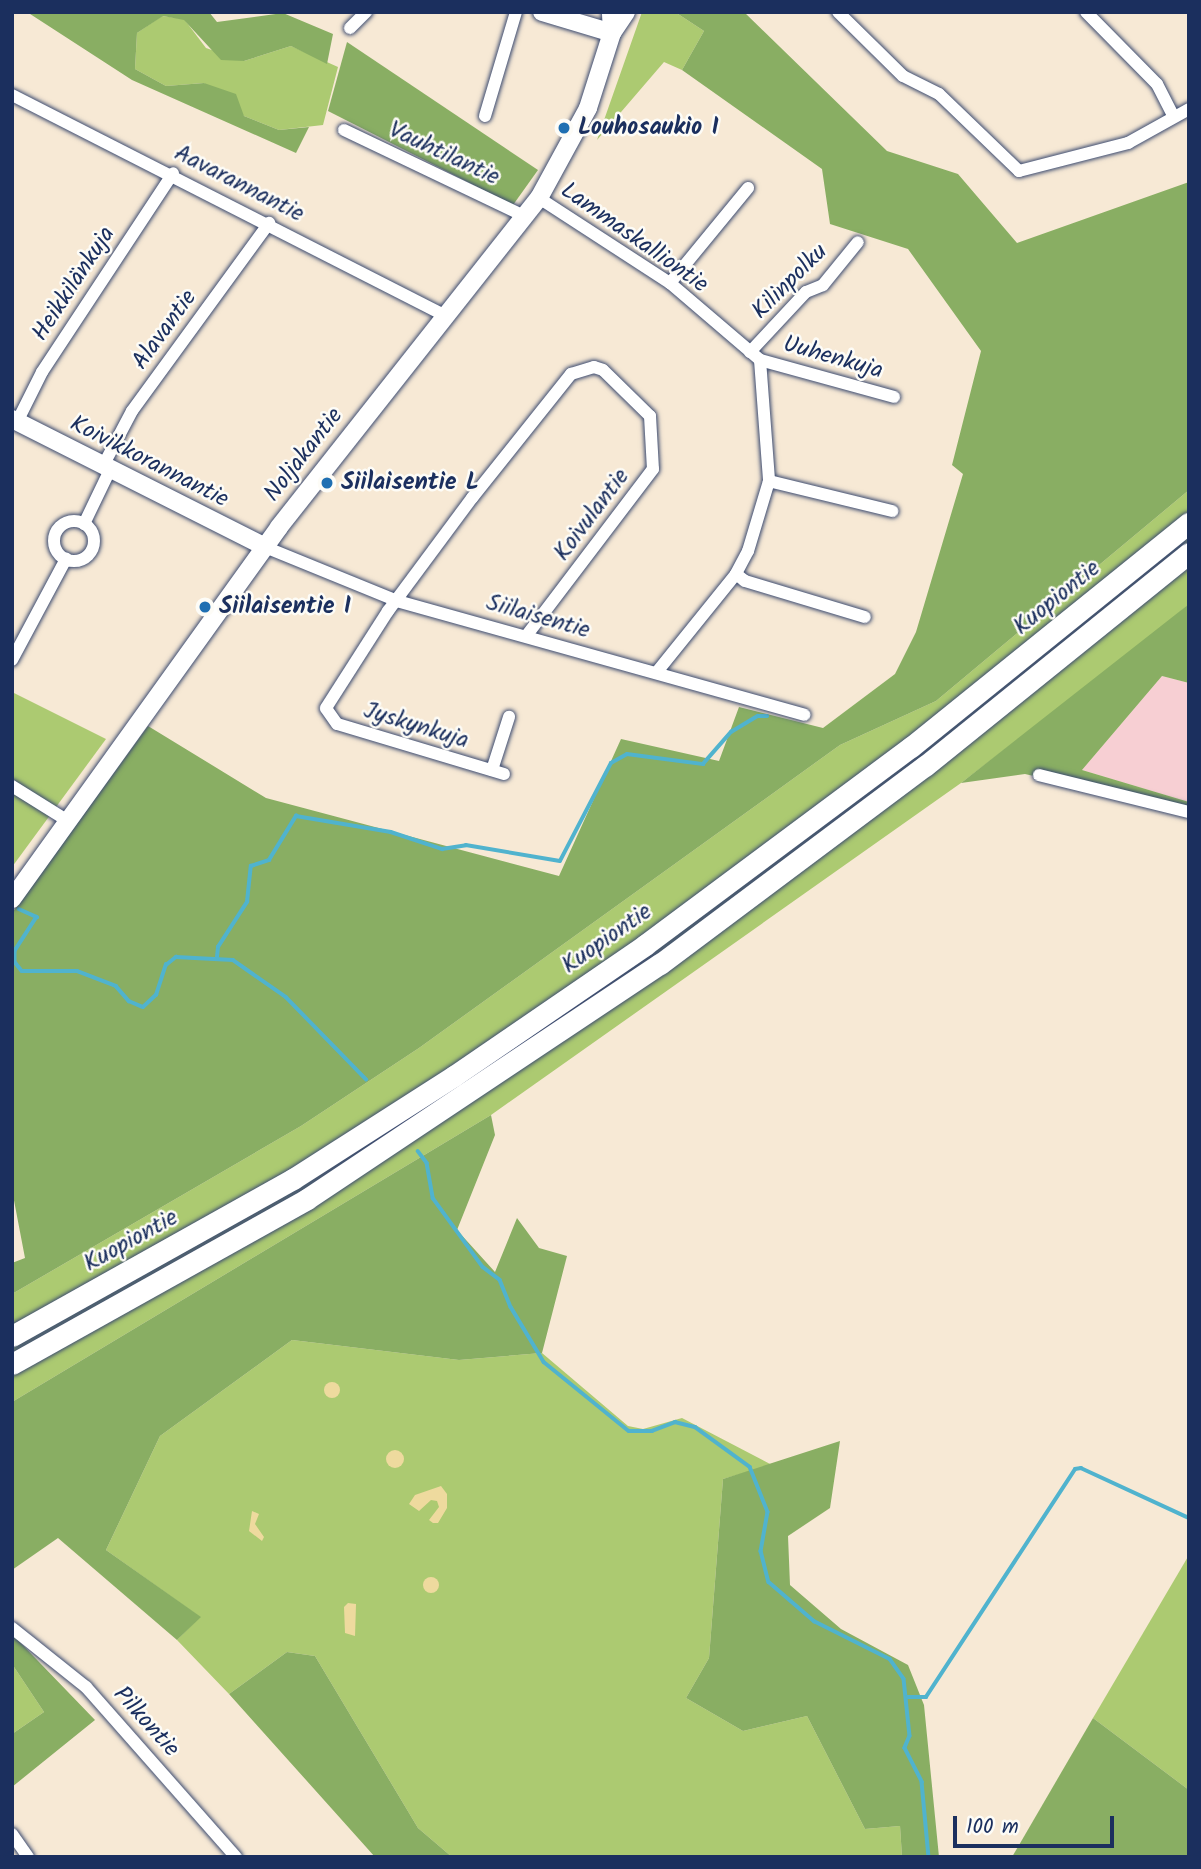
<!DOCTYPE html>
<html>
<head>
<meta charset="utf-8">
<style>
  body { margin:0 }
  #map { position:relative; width:1201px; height:1869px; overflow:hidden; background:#f7e9d5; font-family:Kalam,sans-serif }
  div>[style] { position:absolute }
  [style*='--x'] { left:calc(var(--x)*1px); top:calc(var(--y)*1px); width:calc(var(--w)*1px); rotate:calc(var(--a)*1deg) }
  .built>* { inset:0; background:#f7cfd3 }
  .green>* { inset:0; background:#acca71 }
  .forest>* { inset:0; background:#89ae63 }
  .sand>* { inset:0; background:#eeda9e }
  .round { border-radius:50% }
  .stream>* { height:3.5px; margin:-1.75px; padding:0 1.75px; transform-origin:1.75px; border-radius:1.75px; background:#50b3ce }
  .roads { filter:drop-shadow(0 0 2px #3c4b70) drop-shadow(0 0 2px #3c4b70) }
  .street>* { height:12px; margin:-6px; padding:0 6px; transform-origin:6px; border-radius:6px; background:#fff }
  .street>.ring { margin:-6px; padding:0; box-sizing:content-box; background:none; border:12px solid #fff; border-radius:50% }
  .secondary>* { height:18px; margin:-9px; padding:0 9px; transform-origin:9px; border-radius:9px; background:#fff }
  .highway>* { height:21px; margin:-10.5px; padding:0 10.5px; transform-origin:10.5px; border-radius:10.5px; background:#fff }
  .dots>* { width:19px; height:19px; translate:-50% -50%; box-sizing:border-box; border:4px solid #fdfcf7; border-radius:50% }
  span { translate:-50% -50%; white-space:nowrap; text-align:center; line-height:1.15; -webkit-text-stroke:5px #fdfcf7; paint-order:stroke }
  .poi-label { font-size:24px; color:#1b2f5e; font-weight:700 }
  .left { translate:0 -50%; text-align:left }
  .street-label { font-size:24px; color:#1b2f5e }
  .frame { position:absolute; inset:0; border:14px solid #1b2f5e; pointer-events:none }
  .scale { position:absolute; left:953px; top:1816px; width:161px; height:32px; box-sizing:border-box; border:4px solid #1b2f5e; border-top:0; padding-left:9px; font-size:21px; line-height:24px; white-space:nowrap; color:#1b2f5e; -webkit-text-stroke:5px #fdfcf7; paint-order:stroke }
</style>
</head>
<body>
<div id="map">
  <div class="built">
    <i style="clip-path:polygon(1162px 676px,1189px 683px,1189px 802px,1082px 770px)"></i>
  </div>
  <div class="green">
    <i style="clip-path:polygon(642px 12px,675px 12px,704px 31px,682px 70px,664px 62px,597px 140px)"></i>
    <i style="clip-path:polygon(162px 16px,184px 19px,206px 48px,244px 61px,291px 46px,338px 67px,323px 125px,279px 130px,244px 116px,204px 83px,166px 86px,135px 69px,137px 33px)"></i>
    <i style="clip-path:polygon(1189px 490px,1189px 604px,1149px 639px,961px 783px,491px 1115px,12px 1402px,12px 1294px,301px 1126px,419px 1048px,840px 745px,936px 701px)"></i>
    <i style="clip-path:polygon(12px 692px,106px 739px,12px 867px)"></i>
    <i style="clip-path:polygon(292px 1340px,459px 1360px,542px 1353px,628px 1426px,643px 1429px,682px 1418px,772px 1465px,723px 1479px,709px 1658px,686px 1698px,743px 1731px,807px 1716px,865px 1829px,900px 1826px,902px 1857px,452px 1857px,418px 1828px,315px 1656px,287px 1652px,229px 1694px,177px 1640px,200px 1617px,106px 1550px,160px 1436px)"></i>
    <i style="clip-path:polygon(1189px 1555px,1189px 1790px,1093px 1718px)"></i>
    <i style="clip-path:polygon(12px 1664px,44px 1712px,12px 1734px)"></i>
  </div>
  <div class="forest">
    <i style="clip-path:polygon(27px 12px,209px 12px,217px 22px,283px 13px,333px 34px,327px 64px,291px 46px,244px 61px,221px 60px,184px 20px,163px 16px,137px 33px,135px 69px,166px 86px,204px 83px,236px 94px,244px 116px,279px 130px,309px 127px,296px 153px,132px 80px)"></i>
    <i style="clip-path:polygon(675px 12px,744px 12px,887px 151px,958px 174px,1017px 243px,1189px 182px,1189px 490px,936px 701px,840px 745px,419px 1048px,301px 1126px,12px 1294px,12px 1263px,25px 1258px,12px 1190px,12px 913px,148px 726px,266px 798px,559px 876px,621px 739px,719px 761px,739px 707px,823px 728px,895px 674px,916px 632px,963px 474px,952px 465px,981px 351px,908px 249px,830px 224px,822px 169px,682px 70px,704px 31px)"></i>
    <i style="clip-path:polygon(347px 42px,538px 170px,513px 205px,328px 111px)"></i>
    <i style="clip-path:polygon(1189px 604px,1189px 683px,1162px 676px,1082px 770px,1189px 802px,1189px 812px,1025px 774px,961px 783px)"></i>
    <i style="clip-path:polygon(491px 1115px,495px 1135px,457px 1230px,495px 1272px,517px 1218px,539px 1248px,567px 1256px,542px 1353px,459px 1360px,292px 1340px,160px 1436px,106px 1550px,201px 1617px,177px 1640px,58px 1538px,12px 1570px,12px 1402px)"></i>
    <i style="clip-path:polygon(840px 1441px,830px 1508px,788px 1536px,790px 1585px,841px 1629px,908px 1665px,924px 1705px,939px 1857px,902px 1857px,900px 1826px,865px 1829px,807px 1716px,743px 1731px,686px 1698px,709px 1658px,723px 1479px)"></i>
    <i style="clip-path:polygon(12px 1634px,95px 1720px,12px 1787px,12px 1734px,44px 1712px,12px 1664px)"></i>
    <i style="clip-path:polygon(287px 1652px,315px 1656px,418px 1828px,452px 1857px,375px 1857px,229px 1694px)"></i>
    <i style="clip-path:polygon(1093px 1718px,1189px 1790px,1189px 1857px,1012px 1857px)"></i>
  </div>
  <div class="sand">
    <i class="round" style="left:324px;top:1382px;width:16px;height:16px"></i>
    <i class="round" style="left:386px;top:1450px;width:18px;height:18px"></i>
    <i style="clip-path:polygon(441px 1486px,447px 1494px,447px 1508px,438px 1523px,433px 1523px,429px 1520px,439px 1507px,437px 1501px,431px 1500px,419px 1511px,409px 1504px,415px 1495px)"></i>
    <i style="clip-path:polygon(252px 1511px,259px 1514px,255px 1524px,264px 1537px,262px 1541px,249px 1531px)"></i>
    <i class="round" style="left:423px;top:1577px;width:16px;height:16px"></i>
    <i style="clip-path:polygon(348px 1603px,356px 1604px,355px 1636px,345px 1633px,344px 1607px)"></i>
  </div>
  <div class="stream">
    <i style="--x:19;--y:909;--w:20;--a:24"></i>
    <i style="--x:37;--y:917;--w:40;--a:122.9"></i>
    <i style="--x:15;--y:951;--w:11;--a:90"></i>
    <i style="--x:15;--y:962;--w:11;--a:52"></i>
    <i style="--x:22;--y:971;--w:55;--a:0"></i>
    <i style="--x:77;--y:971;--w:42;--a:21"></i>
    <i style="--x:116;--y:986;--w:20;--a:49"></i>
    <i style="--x:129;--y:1001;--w:15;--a:23"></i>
    <i style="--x:143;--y:1007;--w:18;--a:-43"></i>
    <i style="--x:156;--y:995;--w:32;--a:-72"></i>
    <i style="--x:166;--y:965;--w:13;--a:-39"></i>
    <i style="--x:176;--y:957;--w:57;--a:3"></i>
    <i style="--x:233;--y:960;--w:65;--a:34.9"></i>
    <i style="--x:286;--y:997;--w:115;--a:45.7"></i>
    <i style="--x:217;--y:957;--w:10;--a:-84"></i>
    <i style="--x:218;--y:947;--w:54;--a:-57.2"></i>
    <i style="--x:247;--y:902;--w:36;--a:-84"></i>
    <i style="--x:251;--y:866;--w:19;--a:-18"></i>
    <i style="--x:269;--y:860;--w:52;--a:-58.5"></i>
    <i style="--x:296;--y:816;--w:96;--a:9.6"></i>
    <i style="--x:391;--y:832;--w:54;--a:18.4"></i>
    <i style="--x:442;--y:849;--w:24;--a:-9"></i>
    <i style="--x:466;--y:845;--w:95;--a:9.7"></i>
    <i style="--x:560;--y:861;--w:110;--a:-62.5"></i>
    <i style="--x:611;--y:763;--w:18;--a:-29"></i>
    <i style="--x:627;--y:754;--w:77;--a:7.5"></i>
    <i style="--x:703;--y:764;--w:43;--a:-48.8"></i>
    <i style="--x:731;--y:732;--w:31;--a:-31"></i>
    <i style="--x:758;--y:716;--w:9;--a:0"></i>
    <i style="--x:418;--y:1151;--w:15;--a:53"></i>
    <i style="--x:427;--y:1163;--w:36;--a:80"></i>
    <i style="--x:433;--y:1198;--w:85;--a:54.1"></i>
    <i style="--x:483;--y:1267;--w:21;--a:37"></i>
    <i style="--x:500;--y:1280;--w:29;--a:68"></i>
    <i style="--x:511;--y:1307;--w:64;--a:59"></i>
    <i style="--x:544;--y:1362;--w:109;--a:39.1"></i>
    <i style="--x:629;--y:1431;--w:23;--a:0"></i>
    <i style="--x:652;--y:1431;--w:25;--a:-21"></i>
    <i style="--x:675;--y:1422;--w:21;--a:14"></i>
    <i style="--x:695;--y:1427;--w:68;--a:36"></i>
    <i style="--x:750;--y:1467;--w:48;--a:68.2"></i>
    <i style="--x:768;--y:1512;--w:40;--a:100"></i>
    <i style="--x:761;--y:1551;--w:32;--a:76"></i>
    <i style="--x:769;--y:1582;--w:60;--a:40.9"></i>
    <i style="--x:814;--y:1621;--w:85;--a:26.6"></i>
    <i style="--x:890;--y:1659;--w:24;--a:55"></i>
    <i style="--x:904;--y:1679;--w:57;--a:84"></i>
    <i style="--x:910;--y:1736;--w:13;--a:113"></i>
    <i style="--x:905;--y:1748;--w:38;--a:63"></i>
    <i style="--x:922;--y:1782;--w:75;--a:84.7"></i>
    <i style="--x:907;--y:1697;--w:19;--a:0"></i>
    <i style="--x:926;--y:1697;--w:272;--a:-56.8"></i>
    <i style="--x:1075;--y:1469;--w:6;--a:-9"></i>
    <i style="--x:1081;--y:1468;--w:119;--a:24.8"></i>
  </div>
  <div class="roads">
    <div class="street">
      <i style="--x:838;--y:12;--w:91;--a:44.6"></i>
      <i style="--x:903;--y:76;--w:40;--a:26.6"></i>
      <i style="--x:939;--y:94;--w:111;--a:43.9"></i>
      <i style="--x:1019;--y:171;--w:113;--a:-14.4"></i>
      <i style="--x:1128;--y:143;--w:70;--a:-29.1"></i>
      <i style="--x:1086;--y:12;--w:101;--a:45.4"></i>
      <i style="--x:1157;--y:84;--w:36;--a:63"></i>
      <i style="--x:350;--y:28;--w:23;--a:-45"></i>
      <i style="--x:12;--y:95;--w:485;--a:27"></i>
      <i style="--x:485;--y:116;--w:109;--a:-73.4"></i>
      <i style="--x:344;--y:130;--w:202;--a:25.5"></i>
      <i style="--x:539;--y:198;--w:156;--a:33"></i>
      <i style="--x:670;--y:283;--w:118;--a:40.5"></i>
      <i style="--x:760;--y:360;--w:121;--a:85.7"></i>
      <i style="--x:769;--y:481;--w:73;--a:106.7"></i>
      <i style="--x:748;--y:551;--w:26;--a:118"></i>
      <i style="--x:736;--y:574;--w:126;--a:128.9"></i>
      <i style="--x:670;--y:283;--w:123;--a:-50.6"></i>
      <i style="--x:750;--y:352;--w:82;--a:-47"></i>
      <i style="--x:806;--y:292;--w:18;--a:-22"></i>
      <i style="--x:823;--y:285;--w:55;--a:-50.9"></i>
      <i style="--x:760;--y:360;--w:139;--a:15.4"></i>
      <i style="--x:17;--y:422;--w:56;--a:-63.4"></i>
      <i style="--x:42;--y:372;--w:238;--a:-56.6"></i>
      <i style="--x:103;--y:466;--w:62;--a:-62.2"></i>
      <i style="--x:132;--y:411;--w:233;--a:-53.9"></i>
      <i style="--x:769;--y:481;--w:127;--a:13.7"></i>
      <i class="ring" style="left:54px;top:521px;width:28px;height:28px"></i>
      <i style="--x:84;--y:524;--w:60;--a:-64.3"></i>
      <i style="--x:265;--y:547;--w:143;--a:22.2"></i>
      <i style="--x:397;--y:601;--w:423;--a:15.6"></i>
      <i style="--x:736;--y:574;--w:11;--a:38"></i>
      <i style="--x:745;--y:581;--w:125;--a:16.7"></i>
      <i style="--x:12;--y:660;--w:115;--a:-61.9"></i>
      <i style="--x:492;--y:770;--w:56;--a:-72.2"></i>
      <i style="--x:504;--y:774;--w:174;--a:-163.3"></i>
      <i style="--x:337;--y:724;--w:19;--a:-125"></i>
      <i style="--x:326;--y:708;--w:115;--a:-57.4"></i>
      <i style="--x:388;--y:611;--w:141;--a:-53.4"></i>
      <i style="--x:472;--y:498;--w:159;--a:-51.4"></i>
      <i style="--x:571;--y:374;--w:24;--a:-17"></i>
      <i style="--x:594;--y:367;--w:9;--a:18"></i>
      <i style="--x:603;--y:370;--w:66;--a:44.4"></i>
      <i style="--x:650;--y:416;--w:53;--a:86.8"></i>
      <i style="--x:653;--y:469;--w:208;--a:127.2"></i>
      <i style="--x:1039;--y:775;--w:154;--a:13.9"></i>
      <i style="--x:12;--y:786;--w:66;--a:32"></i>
      <i style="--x:12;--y:1628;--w:95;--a:38.6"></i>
      <i style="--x:86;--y:1687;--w:227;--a:48.6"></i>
      <i style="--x:12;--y:1834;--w:28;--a:55"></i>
    </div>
    <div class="secondary">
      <i style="--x:542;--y:12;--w:73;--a:16.7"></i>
      <i style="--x:612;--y:33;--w:25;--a:-56"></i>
      <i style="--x:12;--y:419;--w:284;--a:26.8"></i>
      <i style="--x:12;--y:899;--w:458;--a:-54.3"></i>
      <i style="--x:279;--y:527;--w:419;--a:-51.7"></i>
      <i style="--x:539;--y:198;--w:102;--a:-61.4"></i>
      <i style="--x:588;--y:108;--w:79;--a:-72.3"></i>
      <i style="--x:612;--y:33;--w:21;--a:-93"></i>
    </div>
    <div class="highway">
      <i style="--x:12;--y:1336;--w:322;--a:-29.2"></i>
      <i style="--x:293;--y:1179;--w:191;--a:-32.6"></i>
      <i style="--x:454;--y:1076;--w:232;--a:-34.4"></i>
      <i style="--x:645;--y:945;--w:332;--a:-36.7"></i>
      <i style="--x:911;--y:747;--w:357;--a:-38.9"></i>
      <i style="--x:12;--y:1364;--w:338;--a:-29.2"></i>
      <i style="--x:307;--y:1199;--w:424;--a:-33.7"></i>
      <i style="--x:660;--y:964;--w:331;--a:-36.8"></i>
      <i style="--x:925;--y:766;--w:339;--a:-38.9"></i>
    </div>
  </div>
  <div class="dots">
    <i style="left:564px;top:128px;background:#1f6fb2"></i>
    <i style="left:327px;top:483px;background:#1f6fb2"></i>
    <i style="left:205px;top:607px;background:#1f6fb2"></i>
  </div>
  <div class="poi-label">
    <span class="left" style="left:578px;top:128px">Louhosaukio I</span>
    <span class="left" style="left:341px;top:483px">Siilaisentie L</span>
    <span class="left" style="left:219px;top:607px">Siilaisentie I</span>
  </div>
  <div class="street-label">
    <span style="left:444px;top:154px;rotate:25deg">Vauhtilantie</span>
    <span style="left:239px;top:184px;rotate:27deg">Aavarannantie</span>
    <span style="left:634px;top:238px;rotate:35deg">Lammaskalliontie</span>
    <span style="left:790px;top:282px;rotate:-45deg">Kilinpolku</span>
    <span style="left:74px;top:284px;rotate:-57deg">Heikkilänkuja</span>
    <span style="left:165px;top:330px;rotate:-54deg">Alavantie</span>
    <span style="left:833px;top:358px;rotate:16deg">Uuhenkuja</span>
    <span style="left:304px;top:455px;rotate:-52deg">Noljakantie</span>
    <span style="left:149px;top:462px;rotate:27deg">Koivikkorannantie</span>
    <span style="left:592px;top:515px;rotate:-53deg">Koivulantie</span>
    <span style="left:1057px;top:598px;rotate:-39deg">Kuopiontie</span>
    <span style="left:538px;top:617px;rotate:16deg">Siilaisentie</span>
    <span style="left:416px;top:726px;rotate:17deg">Jyskynkuja</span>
    <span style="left:607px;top:939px;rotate:-35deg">Kuopiontie</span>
    <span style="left:131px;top:1241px;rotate:-29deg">Kuopiontie</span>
    <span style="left:146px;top:1722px;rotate:48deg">Pilkontie</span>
  </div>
  <div class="frame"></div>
  <div class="scale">100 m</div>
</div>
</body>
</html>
